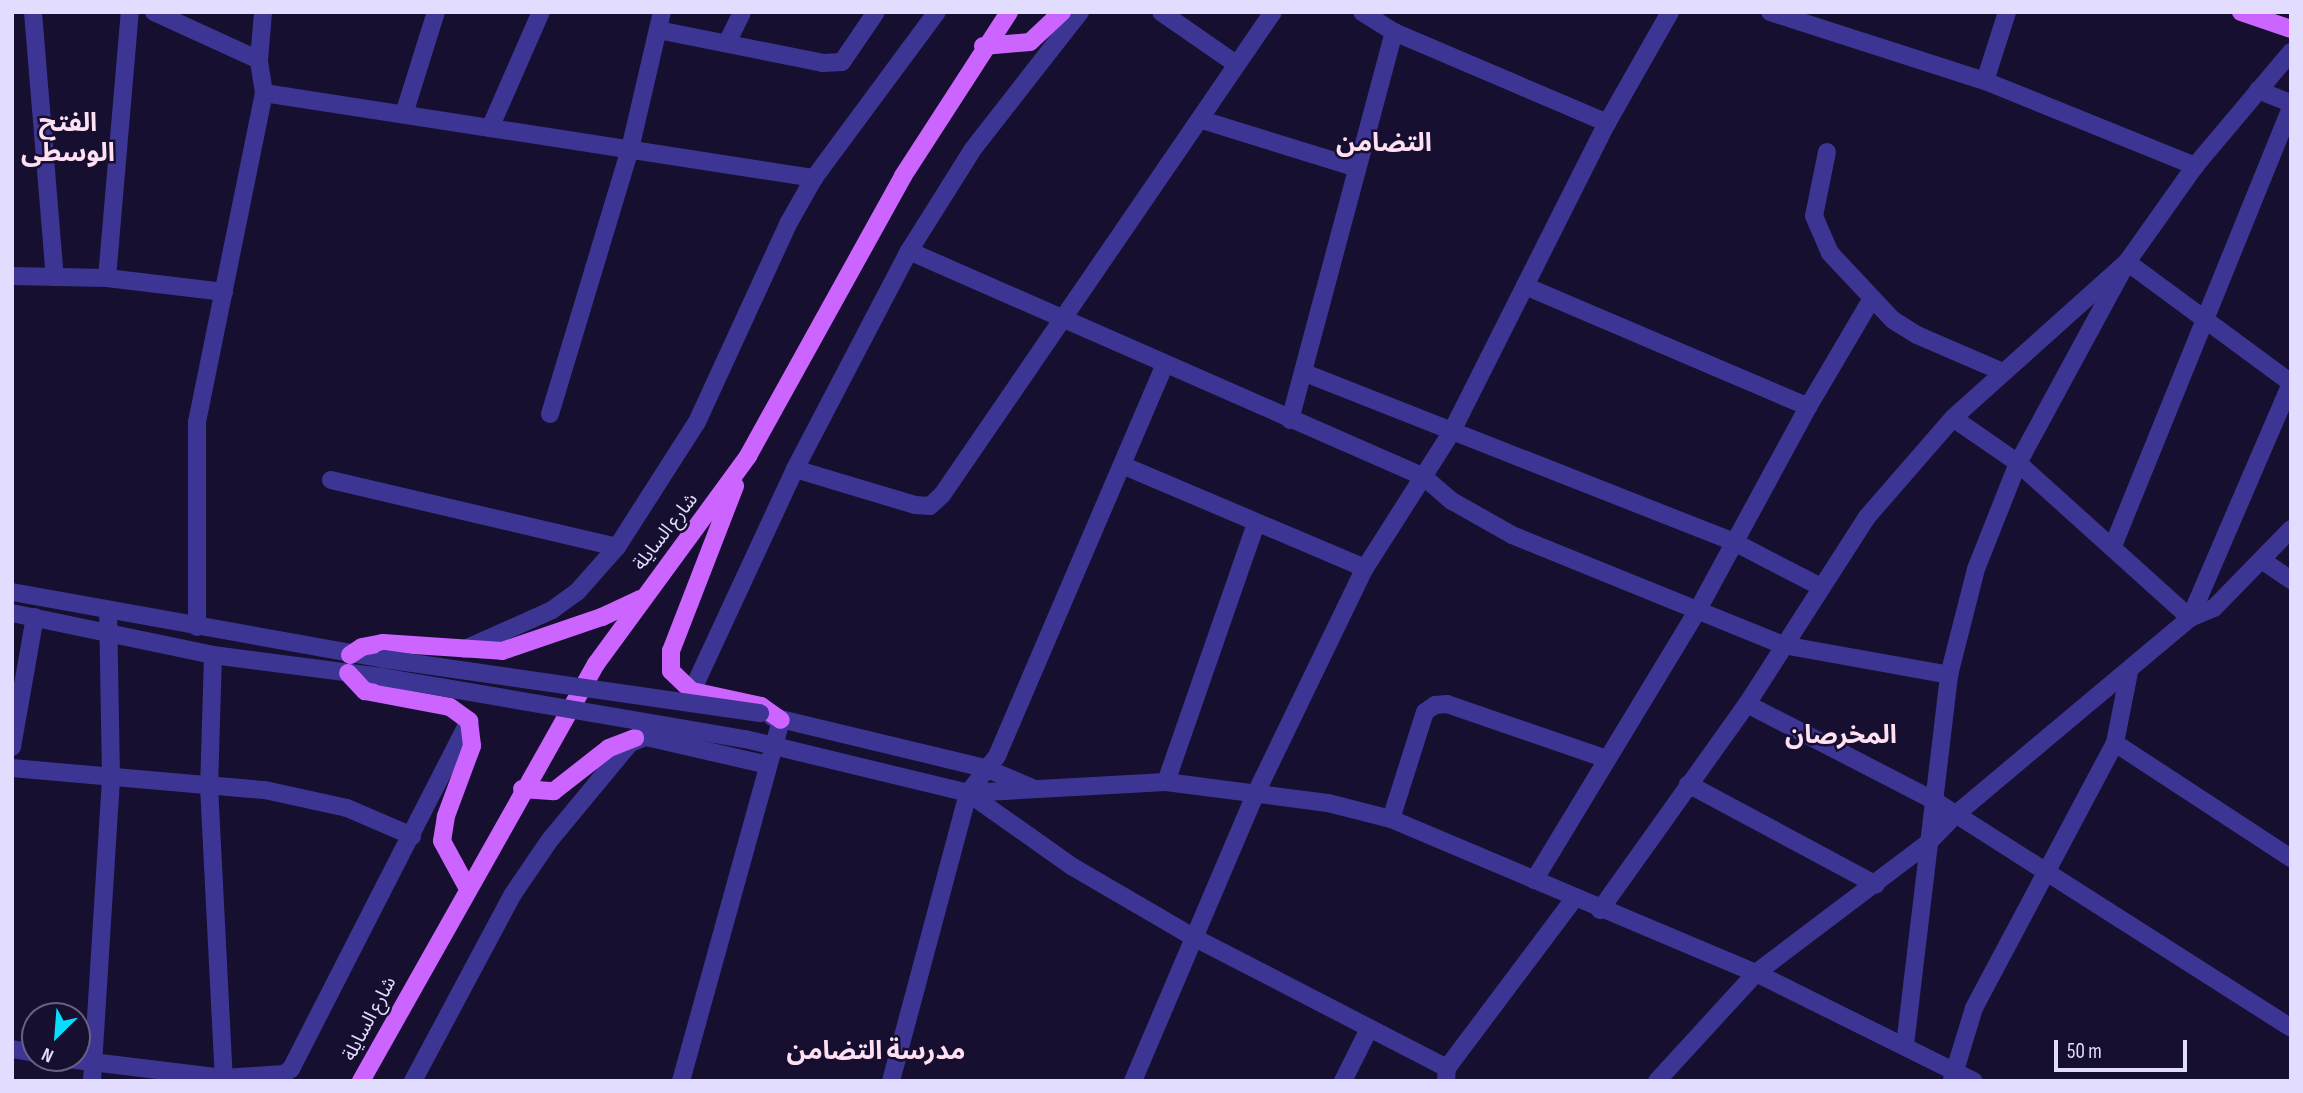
<!DOCTYPE html>
<html>
<head>
<meta charset="utf-8">
<style>
  body { margin:0 }
  #map { position:relative; width:2303px; height:1093px; overflow:hidden; background:#160f2f; font-family:"Sofia Sans Condensed","Noto Sans Arabic",sans-serif }
  div>[style] { position:absolute }
  [style*='--x'] { left:calc(var(--x)*1px); top:calc(var(--y)*1px); width:calc(var(--w)*1px); rotate:calc(var(--a)*1deg) }
  .minor>* { height:18px; margin:-9px; padding:0 9px; transform-origin:9px; border-radius:9px; background:#3d3593 }
  .major>* { height:18px; margin:-9px; padding:0 9px; transform-origin:9px; border-radius:9px; background:#cc64ff }
  .minor-bridge>* { height:18px; margin:-9px; padding:0 9px; transform-origin:9px; border-radius:9px; background:#3d3593 }
  span { translate:-50% -50%; white-space:nowrap; text-align:center; line-height:1.15; -webkit-text-stroke:5px #160f2f; paint-order:stroke }
  .street-label { font-size:19px; color:#e2ddff }
  .district-label { font-size:26px; color:#ffdff2; font-weight:700 }
  .frame { position:absolute; inset:0; border:14px solid #e2ddff; pointer-events:none }
  .north { position:absolute; left:21px; top:1002px; width:70px; height:70px; box-sizing:border-box; background:#160f2f; border:2px solid #686182; border-radius:50%; rotate:205deg; font-size:19px; font-weight:700; line-height:28px; text-align:center; color:#e2ddff }
  .north::after { content:''; display:block; margin:auto; width:24px; height:32px; background:#09dcff; clip-path:polygon(50% 0,100% 100%,50% 72%,0 100%) }
  .scale { position:absolute; left:2054px; top:1040px; width:133px; height:32px; box-sizing:border-box; border:4px solid #e2ddff; border-top:0; padding-left:9px; font-size:21px; line-height:24px; white-space:nowrap; color:#e2ddff; -webkit-text-stroke:5px #160f2f; paint-order:stroke }
</style>
</head>
<body>
<div id="map">
  <div class="minor">
    <i style="--x:33;--y:12;--w:266;--a:85.3"></i>
    <i style="--x:154;--y:12;--w:115;--a:24.6"></i>
    <i style="--x:1161;--y:12;--w:91;--a:34.7"></i>
    <i style="--x:1362;--y:12;--w:38;--a:32"></i>
    <i style="--x:1770;--y:12;--w:226;--a:17.8"></i>
    <i style="--x:1985;--y:81;--w:227;--a:22"></i>
    <i style="--x:658;--y:30;--w:168;--a:11.3"></i>
    <i style="--x:823;--y:63;--w:19;--a:-3"></i>
    <i style="--x:842;--y:62;--w:60;--a:-55.8"></i>
    <i style="--x:727;--y:43;--w:34;--a:-64"></i>
    <i style="--x:1985;--y:81;--w:72;--a:-72.3"></i>
    <i style="--x:2258;--y:90;--w:35;--a:22"></i>
    <i style="--x:264;--y:93;--w:557;--a:8.79"></i>
    <i style="--x:404;--y:114;--w:107;--a:-72.6"></i>
    <i style="--x:1202;--y:120;--w:162;--a:17.2"></i>
    <i style="--x:490;--y:128;--w:127;--a:-66.3"></i>
    <i style="--x:1827;--y:152;--w:65;--a:101.5"></i>
    <i style="--x:1814;--y:216;--w:40;--a:66.6"></i>
    <i style="--x:1830;--y:253;--w:92;--a:46.8"></i>
    <i style="--x:1893;--y:320;--w:28;--a:32"></i>
    <i style="--x:1917;--y:335;--w:94;--a:23.3"></i>
    <i style="--x:909;--y:251;--w:562;--a:23.69"></i>
    <i style="--x:1424;--y:477;--w:37;--a:41"></i>
    <i style="--x:1452;--y:501;--w:69;--a:29.5"></i>
    <i style="--x:1512;--y:535;--w:292;--a:22.1"></i>
    <i style="--x:1783;--y:645;--w:169;--a:10.2"></i>
    <i style="--x:12;--y:276;--w:95;--a:1.2"></i>
    <i style="--x:107;--y:278;--w:118;--a:6.8"></i>
    <i style="--x:107;--y:278;--w:267;--a:-85.1"></i>
    <i style="--x:1525;--y:286;--w:308;--a:23.1"></i>
    <i style="--x:1808;--y:407;--w:229;--a:118.5"></i>
    <i style="--x:1699;--y:608;--w:318;--a:121.2"></i>
    <i style="--x:1305;--y:373;--w:463;--a:21.5"></i>
    <i style="--x:1736;--y:543;--w:93;--a:27.4"></i>
    <i style="--x:1808;--y:407;--w:124;--a:-59.5"></i>
    <i style="--x:550;--y:414;--w:277;--a:-73.2"></i>
    <i style="--x:630;--y:149;--w:141;--a:-76.9"></i>
    <i style="--x:1953;--y:418;--w:79;--a:34.7"></i>
    <i style="--x:2018;--y:463;--w:232;--a:42"></i>
    <i style="--x:2190;--y:618;--w:255;--a:-66.7"></i>
    <i style="--x:1290;--y:420;--w:402;--a:-75"></i>
    <i style="--x:1394;--y:32;--w:232;--a:23.1"></i>
    <i style="--x:1122;--y:465;--w:264;--a:23"></i>
    <i style="--x:795;--y:469;--w:125;--a:16.7"></i>
    <i style="--x:915;--y:505;--w:15;--a:4"></i>
    <i style="--x:930;--y:506;--w:16;--a:-43"></i>
    <i style="--x:942;--y:495;--w:586;--a:-55.58"></i>
    <i style="--x:331;--y:480;--w:294;--a:13.2"></i>
    <i style="--x:2113;--y:546;--w:474;--a:-67.9"></i>
    <i style="--x:2263;--y:561;--w:34;--a:34"></i>
    <i style="--x:12;--y:592;--w:378;--a:10.2"></i>
    <i style="--x:12;--y:613;--w:205;--a:11.8"></i>
    <i style="--x:213;--y:655;--w:170;--a:7.4"></i>
    <i style="--x:197;--y:627;--w:205;--a:-90"></i>
    <i style="--x:197;--y:422;--w:336;--a:-78.5"></i>
    <i style="--x:264;--y:93;--w:33;--a:-99"></i>
    <i style="--x:259;--y:60;--w:48;--a:-85.2"></i>
    <i style="--x:465;--y:649;--w:95;--a:-24.1"></i>
    <i style="--x:552;--y:610;--w:31;--a:-36"></i>
    <i style="--x:577;--y:592;--w:60;--a:-48.4"></i>
    <i style="--x:617;--y:547;--w:148;--a:-57.4"></i>
    <i style="--x:697;--y:422;--w:218;--a:-65.3"></i>
    <i style="--x:788;--y:224;--w:53;--a:-60.5"></i>
    <i style="--x:814;--y:178;--w:207;--a:-53.5"></i>
    <i style="--x:213;--y:655;--w:131;--a:91.7"></i>
    <i style="--x:209;--y:786;--w:295;--a:87.1"></i>
    <i style="--x:692;--y:691;--w:245;--a:-65.1"></i>
    <i style="--x:795;--y:469;--w:246;--a:-62.4"></i>
    <i style="--x:909;--y:251;--w:120;--a:-57.9"></i>
    <i style="--x:973;--y:149;--w:174;--a:-52"></i>
    <i style="--x:1747;--y:704;--w:212;--a:27.3"></i>
    <i style="--x:1935;--y:801;--w:422;--a:32.5"></i>
    <i style="--x:772;--y:717;--w:219;--a:13.5"></i>
    <i style="--x:985;--y:768;--w:54;--a:22.8"></i>
    <i style="--x:745;--y:739;--w:229;--a:13.6"></i>
    <i style="--x:968;--y:793;--w:198;--a:-3.2"></i>
    <i style="--x:1166;--y:782;--w:163;--a:7.4"></i>
    <i style="--x:1328;--y:803;--w:65;--a:14.3"></i>
    <i style="--x:1391;--y:819;--w:396;--a:22.9"></i>
    <i style="--x:1756;--y:973;--w:243;--a:26.4"></i>
    <i style="--x:2115;--y:743;--w:210;--a:33.2"></i>
    <i style="--x:12;--y:747;--w:132;--a:-80"></i>
    <i style="--x:12;--y:768;--w:254;--a:5"></i>
    <i style="--x:265;--y:790;--w:84;--a:12.4"></i>
    <i style="--x:347;--y:808;--w:71;--a:23.3"></i>
    <i style="--x:1166;--y:782;--w:274;--a:-70.8"></i>
    <i style="--x:1688;--y:784;--w:213;--a:28.2"></i>
    <i style="--x:968;--y:793;--w:128;--a:35.2"></i>
    <i style="--x:1073;--y:867;--w:141;--a:30.2"></i>
    <i style="--x:1195;--y:938;--w:284;--a:27.3"></i>
    <i style="--x:1391;--y:819;--w:112;--a:-72.4"></i>
    <i style="--x:1425;--y:712;--w:12;--a:-35"></i>
    <i style="--x:1435;--y:705;--w:12;--a:-5"></i>
    <i style="--x:1447;--y:704;--w:169;--a:19"></i>
    <i style="--x:1600;--y:910;--w:253;--a:-54.5"></i>
    <i style="--x:1747;--y:704;--w:222;--a:-57.3"></i>
    <i style="--x:1867;--y:517;--w:131;--a:-49"></i>
    <i style="--x:1953;--y:418;--w:234;--a:-41.9"></i>
    <i style="--x:2127;--y:262;--w:118;--a:-54.7"></i>
    <i style="--x:2195;--y:166;--w:149;--a:-49.9"></i>
    <i style="--x:1905;--y:1045;--w:373;--a:-83.2"></i>
    <i style="--x:1949;--y:675;--w:109;--a:-75.7"></i>
    <i style="--x:1976;--y:569;--w:114;--a:-68.4"></i>
    <i style="--x:2018;--y:463;--w:229;--a:-61.5"></i>
    <i style="--x:2127;--y:262;--w:204;--a:36.4"></i>
    <i style="--x:12;--y:1049;--w:23;--a:10"></i>
    <i style="--x:59;--y:1058;--w:166;--a:6.9"></i>
    <i style="--x:224;--y:1078;--w:60;--a:-3.8"></i>
    <i style="--x:284;--y:1074;--w:9;--a:-36"></i>
    <i style="--x:291;--y:1069;--w:391;--a:-62.9"></i>
    <i style="--x:1952;--y:1080;--w:75;--a:-73"></i>
    <i style="--x:1974;--y:1008;--w:300;--a:-62"></i>
    <i style="--x:2115;--y:743;--w:72;--a:-78.8"></i>
    <i style="--x:92;--y:1081;--w:304;--a:-86.4"></i>
    <i style="--x:111;--y:778;--w:167;--a:-91"></i>
    <i style="--x:413;--y:1081;--w:212;--a:-61.9"></i>
    <i style="--x:513;--y:894;--w:64;--a:-55.8"></i>
    <i style="--x:549;--y:841;--w:127;--a:-50.4"></i>
    <i style="--x:630;--y:743;--w:17;--a:-21"></i>
    <i style="--x:646;--y:737;--w:125;--a:12.9"></i>
    <i style="--x:681;--y:1081;--w:375;--a:-74.5"></i>
    <i style="--x:891;--y:1081;--w:298;--a:-75"></i>
    <i style="--x:968;--y:793;--w:47;--a:-51.9"></i>
    <i style="--x:997;--y:756;--w:426;--a:-66.8"></i>
    <i style="--x:1133;--y:1081;--w:313;--a:-66.9"></i>
    <i style="--x:1256;--y:793;--w:250;--a:-64.2"></i>
    <i style="--x:1365;--y:568;--w:160;--a:-57.5"></i>
    <i style="--x:1451;--y:433;--w:347;--a:-63.3"></i>
    <i style="--x:1607;--y:123;--w:128;--a:-60.4"></i>
    <i style="--x:1343;--y:1081;--w:58;--a:-63.4"></i>
    <i style="--x:1446;--y:1081;--w:13;--a:-86"></i>
    <i style="--x:1447;--y:1068;--w:211;--a:-53.1"></i>
    <i style="--x:1657;--y:1081;--w:147;--a:-47.5"></i>
    <i style="--x:1756;--y:973;--w:216;--a:-37.1"></i>
    <i style="--x:1928;--y:843;--w:37;--a:-46"></i>
    <i style="--x:1954;--y:816;--w:308;--a:-40"></i>
    <i style="--x:2190;--y:618;--w:26;--a:-23"></i>
    <i style="--x:2214;--y:608;--w:110;--a:-45.7"></i>
  </div>
  <div class="major">
    <i style="--x:2241;--y:12;--w:53;--a:18.8"></i>
    <i style="--x:983;--y:46;--w:47;--a:-4.9"></i>
    <i style="--x:1030;--y:42;--w:44;--a:-43.2"></i>
    <i style="--x:735;--y:486;--w:177;--a:111.2"></i>
    <i style="--x:671;--y:651;--w:20;--a:90"></i>
    <i style="--x:671;--y:671;--w:29;--a:44"></i>
    <i style="--x:692;--y:691;--w:71;--a:12.3"></i>
    <i style="--x:761;--y:706;--w:24;--a:35"></i>
    <i style="--x:350;--y:655;--w:14;--a:-34"></i>
    <i style="--x:362;--y:647;--w:21;--a:-11"></i>
    <i style="--x:383;--y:643;--w:119;--a:3.8"></i>
    <i style="--x:502;--y:651;--w:106;--a:-18.8"></i>
    <i style="--x:602;--y:617;--w:42;--a:-25.3"></i>
    <i style="--x:348;--y:673;--w:25;--a:47"></i>
    <i style="--x:365;--y:691;--w:86;--a:10.7"></i>
    <i style="--x:450;--y:707;--w:24;--a:36"></i>
    <i style="--x:469;--y:721;--w:25;--a:83"></i>
    <i style="--x:472;--y:746;--w:75;--a:110.4"></i>
    <i style="--x:446;--y:816;--w:25;--a:99"></i>
    <i style="--x:442;--y:841;--w:52;--a:61.5"></i>
    <i style="--x:522;--y:789;--w:32;--a:4"></i>
    <i style="--x:554;--y:791;--w:70;--a:-38"></i>
    <i style="--x:609;--y:748;--w:28;--a:-21"></i>
    <i style="--x:361;--y:1081;--w:479;--a:-60.6"></i>
    <i style="--x:596;--y:664;--w:258;--a:-53.8"></i>
    <i style="--x:748;--y:456;--w:320;--a:-61"></i>
    <i style="--x:903;--y:176;--w:195;--a:-57.1"></i>
  </div>
  <div class="minor-bridge">
    <i style="--x:384;--y:659;--w:380;--a:8.2"></i>
    <i style="--x:382;--y:677;--w:368;--a:9.7"></i>
  </div>
  <div class="street-label">
    <span style="left:666px;top:532px;rotate:-52deg">شارع السايلة</span>
    <span style="left:370px;top:1019px;rotate:-62deg">شارع السايلة</span>
  </div>
  <div class="district-label">
    <span style="left:68px;top:139px">الفتح<br>الوسطى</span>
    <span style="left:1384px;top:144px">التضامن</span>
    <span style="left:1841px;top:736px">المخرصان</span>
    <span style="left:876px;top:1052px">مدرسة التضامن</span>
  </div>
  <div class="frame"></div>
  <div class="north">N</div>
  <div class="scale">50 m</div>
</div>
</body>
</html>
